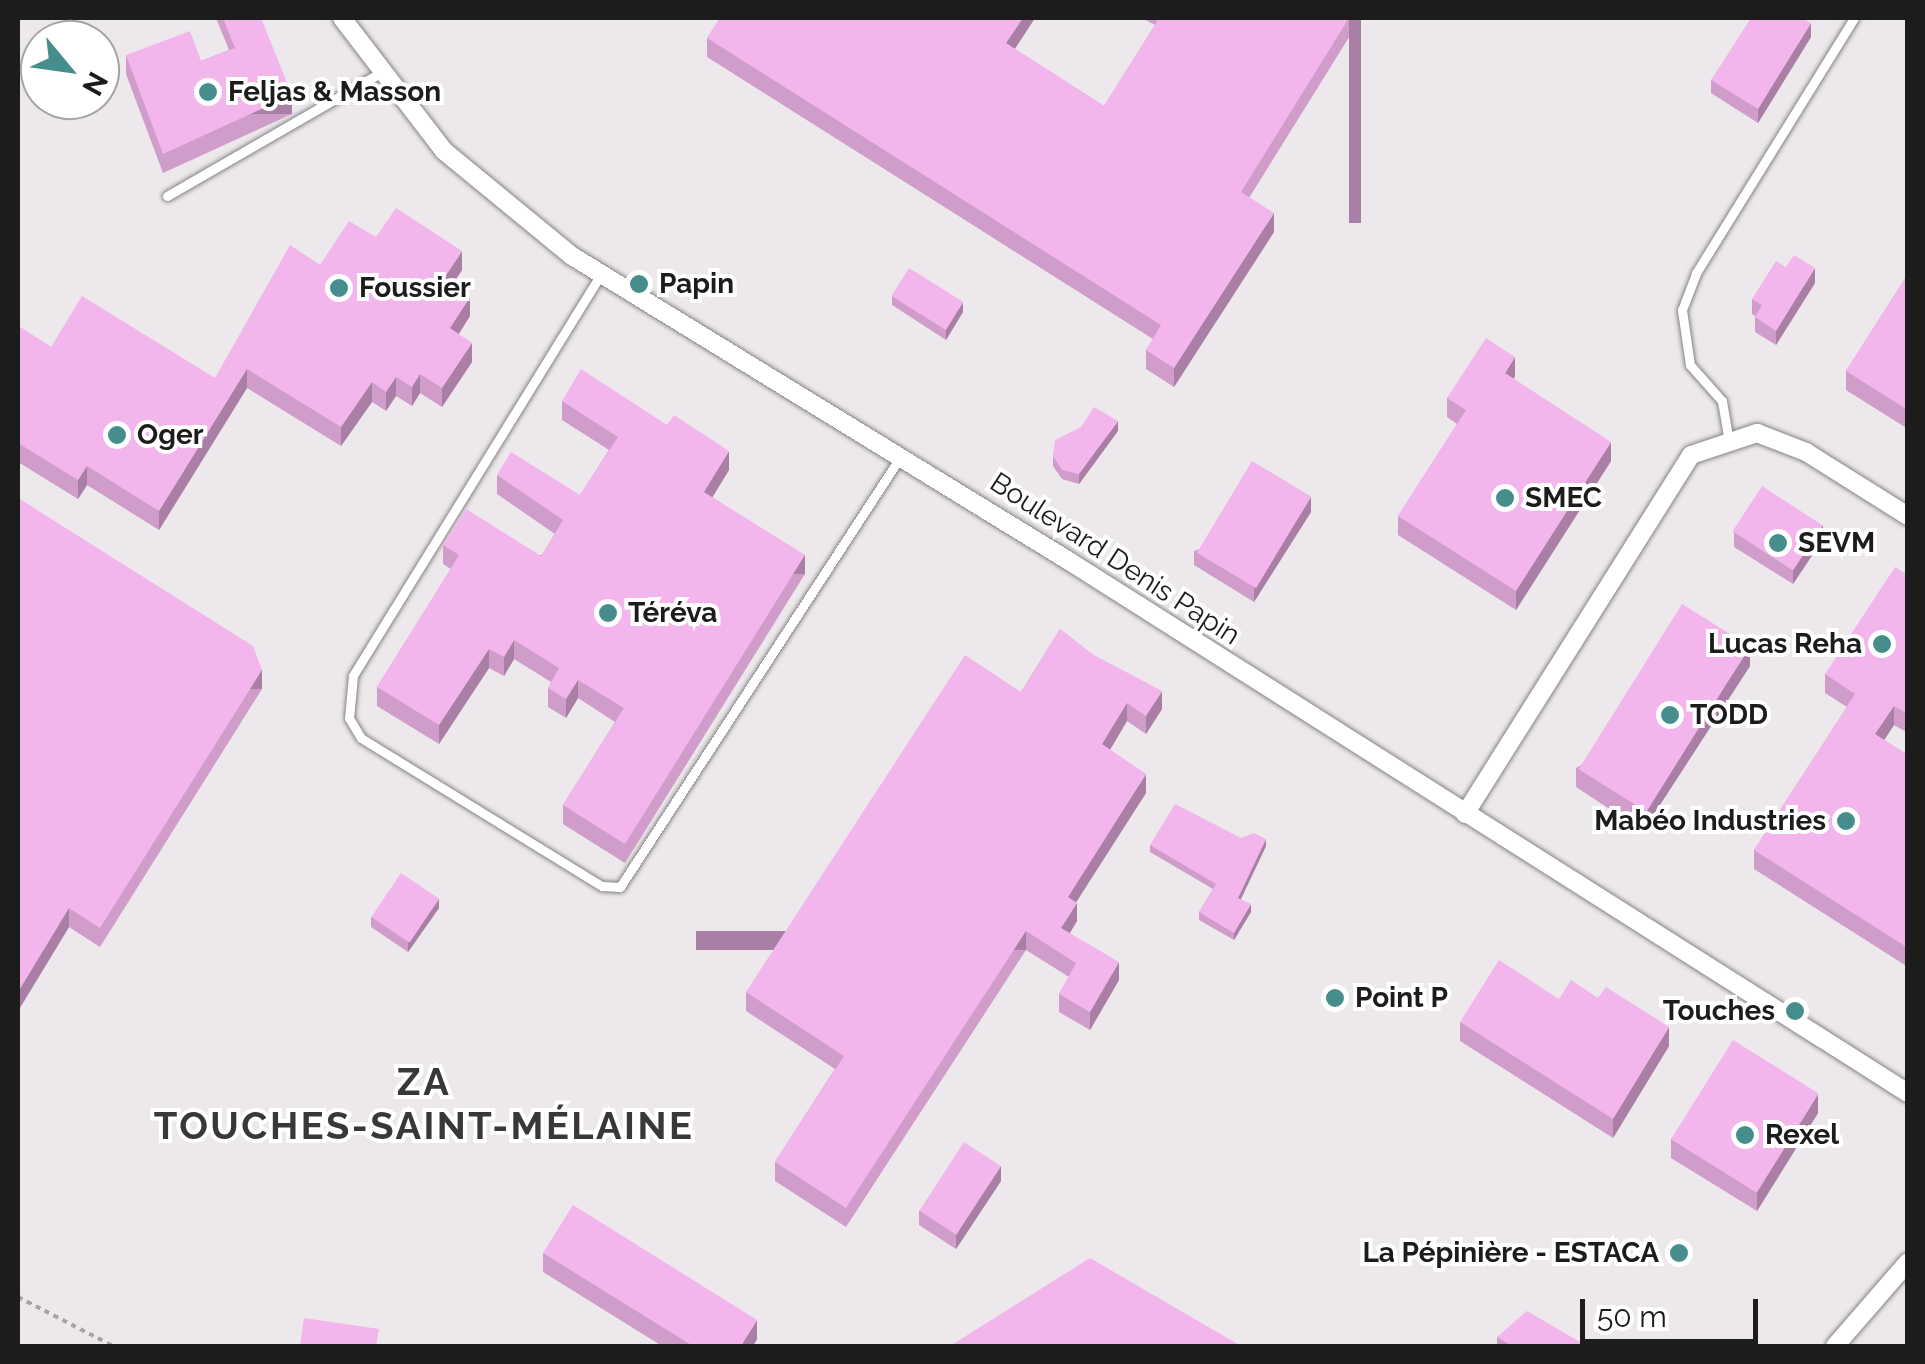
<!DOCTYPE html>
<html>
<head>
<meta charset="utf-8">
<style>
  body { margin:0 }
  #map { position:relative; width:1925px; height:1364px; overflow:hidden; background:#ece8eb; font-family:Raleway,sans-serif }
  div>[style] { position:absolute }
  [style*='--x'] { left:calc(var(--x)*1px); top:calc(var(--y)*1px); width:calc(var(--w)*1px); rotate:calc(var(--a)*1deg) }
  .path>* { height:4px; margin-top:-2px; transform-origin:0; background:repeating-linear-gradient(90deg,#a6a3a5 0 5px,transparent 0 10px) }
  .roads { filter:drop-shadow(0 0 2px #868385) drop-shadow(0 0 2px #868385) }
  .service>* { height:9px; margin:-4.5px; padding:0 4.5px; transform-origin:4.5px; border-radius:4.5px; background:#fff }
  .minor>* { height:18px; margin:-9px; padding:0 9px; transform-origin:9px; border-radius:9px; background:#fff }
  .wall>* { inset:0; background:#d09dcb }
  .shaded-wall>* { inset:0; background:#a97fa5; transform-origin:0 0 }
  .building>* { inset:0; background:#f2b6ec; transform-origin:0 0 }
  .dots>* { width:28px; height:28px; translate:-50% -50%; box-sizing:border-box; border:5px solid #fff; border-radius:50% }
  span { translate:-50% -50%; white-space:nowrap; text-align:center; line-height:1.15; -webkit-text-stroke:8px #fff; paint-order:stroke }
  .poi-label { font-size:28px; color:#1d1c1d; font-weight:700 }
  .left { translate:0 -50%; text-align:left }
  .right { translate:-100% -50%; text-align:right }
  .street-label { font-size:28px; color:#1d1c1d }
  .district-label { font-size:38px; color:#3a373a; font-weight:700; letter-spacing:2.5px }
  .frame { position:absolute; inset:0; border:20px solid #1d1c1d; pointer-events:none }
  .north { position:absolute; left:20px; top:20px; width:100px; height:100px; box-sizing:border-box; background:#fff; border:2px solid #a5a4a5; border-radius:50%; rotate:119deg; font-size:28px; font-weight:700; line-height:40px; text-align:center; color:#1d1c1d }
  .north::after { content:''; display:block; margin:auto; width:35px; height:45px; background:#468e8c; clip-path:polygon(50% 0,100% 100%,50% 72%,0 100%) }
  .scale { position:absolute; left:1580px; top:1299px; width:178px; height:45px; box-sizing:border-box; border:5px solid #1d1c1d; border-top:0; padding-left:12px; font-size:30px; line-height:35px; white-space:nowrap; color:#1d1c1d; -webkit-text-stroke:8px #fff; paint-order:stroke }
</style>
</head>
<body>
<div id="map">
  <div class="path">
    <i style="--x:18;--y:1297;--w:107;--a:27.3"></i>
  </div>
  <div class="roads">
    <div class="service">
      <i style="--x:167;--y:196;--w:246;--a:-30"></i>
      <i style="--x:601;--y:274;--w:472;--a:121.7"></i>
      <i style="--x:353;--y:676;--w:42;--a:95.4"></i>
      <i style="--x:349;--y:718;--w:23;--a:59"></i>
      <i style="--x:361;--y:738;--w:283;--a:31.6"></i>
      <i style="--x:602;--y:886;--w:18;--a:3"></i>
      <i style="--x:620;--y:887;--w:511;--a:-56.9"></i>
      <i style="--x:1729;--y:442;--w:42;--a:-99.7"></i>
      <i style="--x:1722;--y:401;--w:48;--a:-131.6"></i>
      <i style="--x:1690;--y:365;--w:56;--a:-98.3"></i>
      <i style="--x:1682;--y:310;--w:40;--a:-69"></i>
      <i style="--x:1696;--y:273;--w:300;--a:-58.2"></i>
    </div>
    <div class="minor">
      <i style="--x:342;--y:18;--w:168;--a:52.5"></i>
      <i style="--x:444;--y:151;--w:166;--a:39.4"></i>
      <i style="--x:572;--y:256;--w:583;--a:31.54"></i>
      <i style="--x:1069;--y:561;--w:993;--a:32.38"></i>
      <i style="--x:1465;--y:814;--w:424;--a:-57.8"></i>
      <i style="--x:1691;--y:455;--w:70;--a:-18.4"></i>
      <i style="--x:1757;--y:433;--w:53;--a:21.2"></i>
      <i style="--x:1806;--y:452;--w:120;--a:32.1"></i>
      <i style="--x:1835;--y:1346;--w:111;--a:-49"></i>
    </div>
  </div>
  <div class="wall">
    <i style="clip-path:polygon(216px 18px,261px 18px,292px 114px,163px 173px,126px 74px,126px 55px,201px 61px,229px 50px)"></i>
    <i style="clip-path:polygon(720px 18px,1035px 18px,1015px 49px,1104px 106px,1155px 25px,1142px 18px,1361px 18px,1249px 198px,1274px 232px,1174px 387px,1146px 369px,1146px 350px,1153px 339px,707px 57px,707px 38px)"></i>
    <i style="clip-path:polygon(1811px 37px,1758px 123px,1711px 93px,1711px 80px)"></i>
    <i style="clip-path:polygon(376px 237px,462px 270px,452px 285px,470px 316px,459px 334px,472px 362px,442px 407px,420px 393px,412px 406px,396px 396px,386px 411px,372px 402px,341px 446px,247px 388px,159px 530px,87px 485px,78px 499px,18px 462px,18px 326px,51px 347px,215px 378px,320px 265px)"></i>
    <i style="clip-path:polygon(1908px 274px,1908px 429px,1846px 390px,1846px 371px)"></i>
    <i style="clip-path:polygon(1815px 283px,1776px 345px,1755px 332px,1755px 316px,1752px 314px,1752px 299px)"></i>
    <i style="clip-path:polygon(892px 296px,963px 312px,946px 340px,892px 305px)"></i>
    <i style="clip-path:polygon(1515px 376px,1514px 379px,1611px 461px,1516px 610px,1398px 535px,1398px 516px,1457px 424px,1447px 417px,1447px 398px)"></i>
    <i style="clip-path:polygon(562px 401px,729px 470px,712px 497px,805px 574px,625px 863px,563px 824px,563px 805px,615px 722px,578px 698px,566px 718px,548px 707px,548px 688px,551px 682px,514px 659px,504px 676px,489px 668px,439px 744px,377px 706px,377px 687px,451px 569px,443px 564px,443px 545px,541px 556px,555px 534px,497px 494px,497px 475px,580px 495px,609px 450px,562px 420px)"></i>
    <i style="clip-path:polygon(1118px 431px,1079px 484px,1062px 479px,1053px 466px,1053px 456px)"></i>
    <i style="clip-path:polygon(18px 498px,262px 689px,100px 947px,69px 927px,18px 1011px)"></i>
    <i style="clip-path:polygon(1311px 512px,1254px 602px,1194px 565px,1194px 551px)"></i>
    <i style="clip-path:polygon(1734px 532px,1823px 539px,1793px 584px,1734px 547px)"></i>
    <i style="clip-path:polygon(1908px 575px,1908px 733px,1894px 725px,1884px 740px,1908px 755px,1908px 967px,1754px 869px,1754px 850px,1847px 707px,1825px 693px,1825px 674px)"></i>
    <i style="clip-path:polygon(1060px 629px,1162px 709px,1146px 734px,1127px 721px,1110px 750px,1146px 793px,1076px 902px,1077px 921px,1070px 933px,1119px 980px,1090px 1030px,1059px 1012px,1059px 994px,1069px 977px,1026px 950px,846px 1227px,775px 1181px,775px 1162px,835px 1069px,746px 1011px,746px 992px,1021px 692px)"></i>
    <i style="clip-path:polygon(1750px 666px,1643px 831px,1576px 787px,1576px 768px)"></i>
    <i style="clip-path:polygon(1241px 838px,1266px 846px,1241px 899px,1251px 912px,1234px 940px,1199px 920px,1199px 912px,1213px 889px,1150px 852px,1150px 845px)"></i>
    <i style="clip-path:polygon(439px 908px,408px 952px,371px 927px,371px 917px)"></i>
    <i style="clip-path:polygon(1559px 999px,1669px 1046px,1613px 1138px,1460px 1041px,1460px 1022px)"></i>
    <i style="clip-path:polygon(1818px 1113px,1757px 1211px,1671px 1158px,1671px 1139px)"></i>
    <i style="clip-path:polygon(1001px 1181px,956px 1249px,919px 1225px,919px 1211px)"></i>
    <i style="clip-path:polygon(543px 1253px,757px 1339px,753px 1346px,662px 1346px,543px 1272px)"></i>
    <i style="clip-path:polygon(1497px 1337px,1587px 1346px,1497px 1346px)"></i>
  </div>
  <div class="shaded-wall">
    <i style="clip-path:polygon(1023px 18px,1035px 18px,1006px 62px,1006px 43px)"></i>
    <i style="left:1349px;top:18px;width:12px;height:205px"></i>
    <i style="clip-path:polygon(1811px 23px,1811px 37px,1758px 123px,1758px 109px)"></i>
    <i style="left:292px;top:95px;width:19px;height:142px;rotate:90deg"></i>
    <i style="clip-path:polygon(1274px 213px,1274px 232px,1174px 387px,1174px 368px)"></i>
    <i style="clip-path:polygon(462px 251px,462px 270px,443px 299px,443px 280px)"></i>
    <i style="clip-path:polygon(1815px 268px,1815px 283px,1776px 345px,1776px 331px)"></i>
    <i style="clip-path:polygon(470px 297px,470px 316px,450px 347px,450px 328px)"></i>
    <i style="clip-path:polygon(963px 302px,963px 312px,946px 340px,946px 330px)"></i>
    <i style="clip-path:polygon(472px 343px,472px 362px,442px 407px,442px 388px)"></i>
    <i style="clip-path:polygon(1515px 357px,1515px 376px,1505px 392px,1505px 373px)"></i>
    <i style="clip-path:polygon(247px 369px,247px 388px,159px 530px,159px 511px)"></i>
    <i style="clip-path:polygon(420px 374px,420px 393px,412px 406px,412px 387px)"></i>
    <i style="clip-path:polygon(396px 377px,396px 396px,386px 411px,386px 392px)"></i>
    <i style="clip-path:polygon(372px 382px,372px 402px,341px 446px,341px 427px)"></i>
    <i style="clip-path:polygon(1118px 421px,1118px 431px,1079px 484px,1079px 474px)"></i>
    <i style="clip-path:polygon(1611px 442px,1611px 461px,1516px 610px,1516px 591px)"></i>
    <i style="clip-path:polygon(729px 451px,729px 470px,704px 511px,704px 492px)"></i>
    <i style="clip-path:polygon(87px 466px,87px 485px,78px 499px,78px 480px)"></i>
    <i style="clip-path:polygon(1311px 497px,1311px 512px,1254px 602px,1254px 588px)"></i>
    <i style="clip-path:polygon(1823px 525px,1823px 539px,1793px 584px,1793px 570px)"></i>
    <i style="left:805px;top:555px;width:19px;height:340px;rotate:90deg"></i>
    <i style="clip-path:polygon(514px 640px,514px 659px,504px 676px,504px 657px)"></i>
    <i style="clip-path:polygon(1750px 647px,1750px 666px,1643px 831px,1643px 812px)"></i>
    <i style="clip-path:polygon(489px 649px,489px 668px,439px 744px,439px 725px)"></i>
    <i style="left:262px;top:670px;width:19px;height:305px;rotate:90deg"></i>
    <i style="clip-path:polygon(578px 680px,578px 698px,566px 718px,566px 699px)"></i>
    <i style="clip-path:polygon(1162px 691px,1162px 709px,1146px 734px,1146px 716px)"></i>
    <i style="clip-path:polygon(1127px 703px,1127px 721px,1102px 763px,1102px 744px)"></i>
    <i style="clip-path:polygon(1894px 706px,1894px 725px,1875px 754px,1875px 734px)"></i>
    <i style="clip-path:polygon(1146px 774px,1146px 793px,1068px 915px,1068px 897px)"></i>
    <i style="clip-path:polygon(1266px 839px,1266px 846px,1238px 905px,1238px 898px)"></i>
    <i style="clip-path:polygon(439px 899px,439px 908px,408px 952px,408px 942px)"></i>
    <i style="clip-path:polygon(1077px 903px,1077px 921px,1061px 947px,1061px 928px)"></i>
    <i style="clip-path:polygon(1251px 904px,1251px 912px,1234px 940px,1234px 933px)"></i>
    <i style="clip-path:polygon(69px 908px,69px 927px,18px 1011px,18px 992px)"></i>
    <i style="left:1026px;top:931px;width:19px;height:330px;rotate:90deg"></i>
    <i style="clip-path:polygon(1119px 962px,1119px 980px,1090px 1030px,1090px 1012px)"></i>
    <i style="clip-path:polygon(1669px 1027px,1669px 1046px,1613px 1138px,1613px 1119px)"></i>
    <i style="clip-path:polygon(1818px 1094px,1818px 1113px,1757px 1211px,1757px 1192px)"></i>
    <i style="clip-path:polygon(1001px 1166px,1001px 1181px,956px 1249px,956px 1235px)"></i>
    <i style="clip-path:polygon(757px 1320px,757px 1339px,753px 1346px,741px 1346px)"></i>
  </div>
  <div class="building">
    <i style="clip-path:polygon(223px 18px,261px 18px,292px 95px,163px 154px,126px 55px,190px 31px,201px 61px,235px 48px)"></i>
    <i style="clip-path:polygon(720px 18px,1023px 18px,1006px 43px,1104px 106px,1159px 18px,1349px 18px,1241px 192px,1274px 213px,1174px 368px,1146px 350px,1161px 325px,707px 38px)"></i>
    <i style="clip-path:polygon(1751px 18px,1802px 18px,1811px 23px,1758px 109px,1711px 80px)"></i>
    <i style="clip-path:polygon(396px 208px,462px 251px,443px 280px,470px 297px,450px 328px,472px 343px,442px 388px,420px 374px,412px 387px,396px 377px,386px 392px,372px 382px,341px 427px,247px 369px,159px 511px,87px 466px,78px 480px,18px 443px,18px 326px,51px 347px,82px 296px,215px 378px,290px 245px,320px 265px,349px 221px,376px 237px)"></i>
    <i style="clip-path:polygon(1794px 255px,1815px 268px,1776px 331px,1755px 317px,1762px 305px,1752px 299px,1776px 261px,1786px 267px)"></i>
    <i style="left:909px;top:268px;width:64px;height:33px;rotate:32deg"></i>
    <i style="clip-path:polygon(1908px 274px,1908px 410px,1846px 371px)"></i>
    <i style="clip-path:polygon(1486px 338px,1515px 357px,1505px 373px,1611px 442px,1516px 591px,1398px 516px,1466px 410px,1447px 398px)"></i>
    <i style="clip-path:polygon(581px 369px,667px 425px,674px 415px,729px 451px,704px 492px,805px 555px,625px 844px,563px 805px,624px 708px,578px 680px,566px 699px,548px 688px,559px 668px,514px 640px,504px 657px,489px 649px,439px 725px,377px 687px,459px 555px,443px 545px,466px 509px,541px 556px,563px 520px,497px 475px,511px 452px,580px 495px,618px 437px,562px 401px)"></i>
    <i style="clip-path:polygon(1094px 407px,1118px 421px,1079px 474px,1062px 470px,1053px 456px,1055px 440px,1081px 427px)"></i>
    <i style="left:1252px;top:461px;width:69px;height:107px;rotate:31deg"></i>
    <i style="left:1762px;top:486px;width:72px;height:54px;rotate:33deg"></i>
    <i style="clip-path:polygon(18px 498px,253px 646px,262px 670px,100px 928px,69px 908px,18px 992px)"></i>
    <i style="clip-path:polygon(1895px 567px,1908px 575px,1908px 714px,1894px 706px,1875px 734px,1908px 755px,1908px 948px,1754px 850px,1855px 694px,1825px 674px)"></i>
    <i style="left:1682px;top:604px;width:80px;height:195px;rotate:32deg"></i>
    <i style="clip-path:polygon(1060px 629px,1092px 654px,1162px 691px,1146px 716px,1127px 703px,1102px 744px,1146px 774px,1068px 897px,1077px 903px,1061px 928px,1119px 962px,1090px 1012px,1059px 994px,1076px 963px,1026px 931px,846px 1208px,775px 1162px,844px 1056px,746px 992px,965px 655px,1021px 692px)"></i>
    <i style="clip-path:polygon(1175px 804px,1241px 838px,1254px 833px,1266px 839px,1238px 898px,1251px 904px,1234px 933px,1199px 912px,1216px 884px,1150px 845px)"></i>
    <i style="left:401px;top:873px;width:46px;height:53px;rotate:34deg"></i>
    <i style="clip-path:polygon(1499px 960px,1559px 999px,1571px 980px,1598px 998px,1606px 987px,1669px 1027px,1613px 1119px,1460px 1022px)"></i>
    <i style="left:1733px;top:1040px;width:101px;height:117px;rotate:32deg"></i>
    <i style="left:964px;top:1142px;width:44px;height:82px;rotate:33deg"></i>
    <i style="clip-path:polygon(573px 1205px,757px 1320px,741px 1346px,693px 1346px,543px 1253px)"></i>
    <i style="clip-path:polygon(1090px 1258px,1241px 1346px,950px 1346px)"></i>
    <i style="clip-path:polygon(1527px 1311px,1587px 1346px,1512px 1346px,1497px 1337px)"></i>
    <i style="clip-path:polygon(304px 1318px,379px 1329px,376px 1346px,300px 1346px)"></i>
  </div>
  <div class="dots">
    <i style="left:208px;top:92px;background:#468e8c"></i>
    <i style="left:639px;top:284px;background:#468e8c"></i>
    <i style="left:339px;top:288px;background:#468e8c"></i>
    <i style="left:117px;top:435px;background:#468e8c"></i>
    <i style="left:1505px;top:498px;background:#468e8c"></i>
    <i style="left:1778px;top:543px;background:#468e8c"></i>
    <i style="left:608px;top:613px;background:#468e8c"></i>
    <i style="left:1882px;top:644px;background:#468e8c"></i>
    <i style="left:1670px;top:715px;background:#468e8c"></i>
    <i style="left:1846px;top:821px;background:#468e8c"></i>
    <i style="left:1335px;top:998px;background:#468e8c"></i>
    <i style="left:1795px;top:1011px;background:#468e8c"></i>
    <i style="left:1745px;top:1135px;background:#468e8c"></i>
    <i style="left:1679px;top:1253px;background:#468e8c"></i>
  </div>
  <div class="poi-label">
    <span class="left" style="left:228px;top:92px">Feljas &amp; Masson</span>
    <span class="left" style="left:659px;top:284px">Papin</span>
    <span class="left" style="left:359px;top:288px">Foussier</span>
    <span class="left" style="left:137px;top:435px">Oger</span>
    <span class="left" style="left:1525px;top:498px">SMEC</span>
    <span class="left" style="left:1798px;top:543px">SEVM</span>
    <span class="left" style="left:628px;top:613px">Téréva</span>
    <span class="right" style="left:1862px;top:644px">Lucas Reha</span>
    <span class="left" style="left:1690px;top:715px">TODD</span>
    <span class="right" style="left:1826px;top:821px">Mabéo Industries</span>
    <span class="left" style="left:1355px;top:998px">Point P</span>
    <span class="right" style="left:1775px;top:1011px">Touches</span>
    <span class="left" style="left:1765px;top:1135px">Rexel</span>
    <span class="right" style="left:1659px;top:1253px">La Pépinière - ESTACA</span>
  </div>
  <div class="street-label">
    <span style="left:1115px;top:559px;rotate:33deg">Boulevard Denis Papin</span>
  </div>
  <div class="district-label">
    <span style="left:424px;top:1104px">ZA<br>TOUCHES-SAINT-MÉLAINE</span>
  </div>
  <div class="frame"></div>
  <div class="north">N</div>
  <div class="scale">50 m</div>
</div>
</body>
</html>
